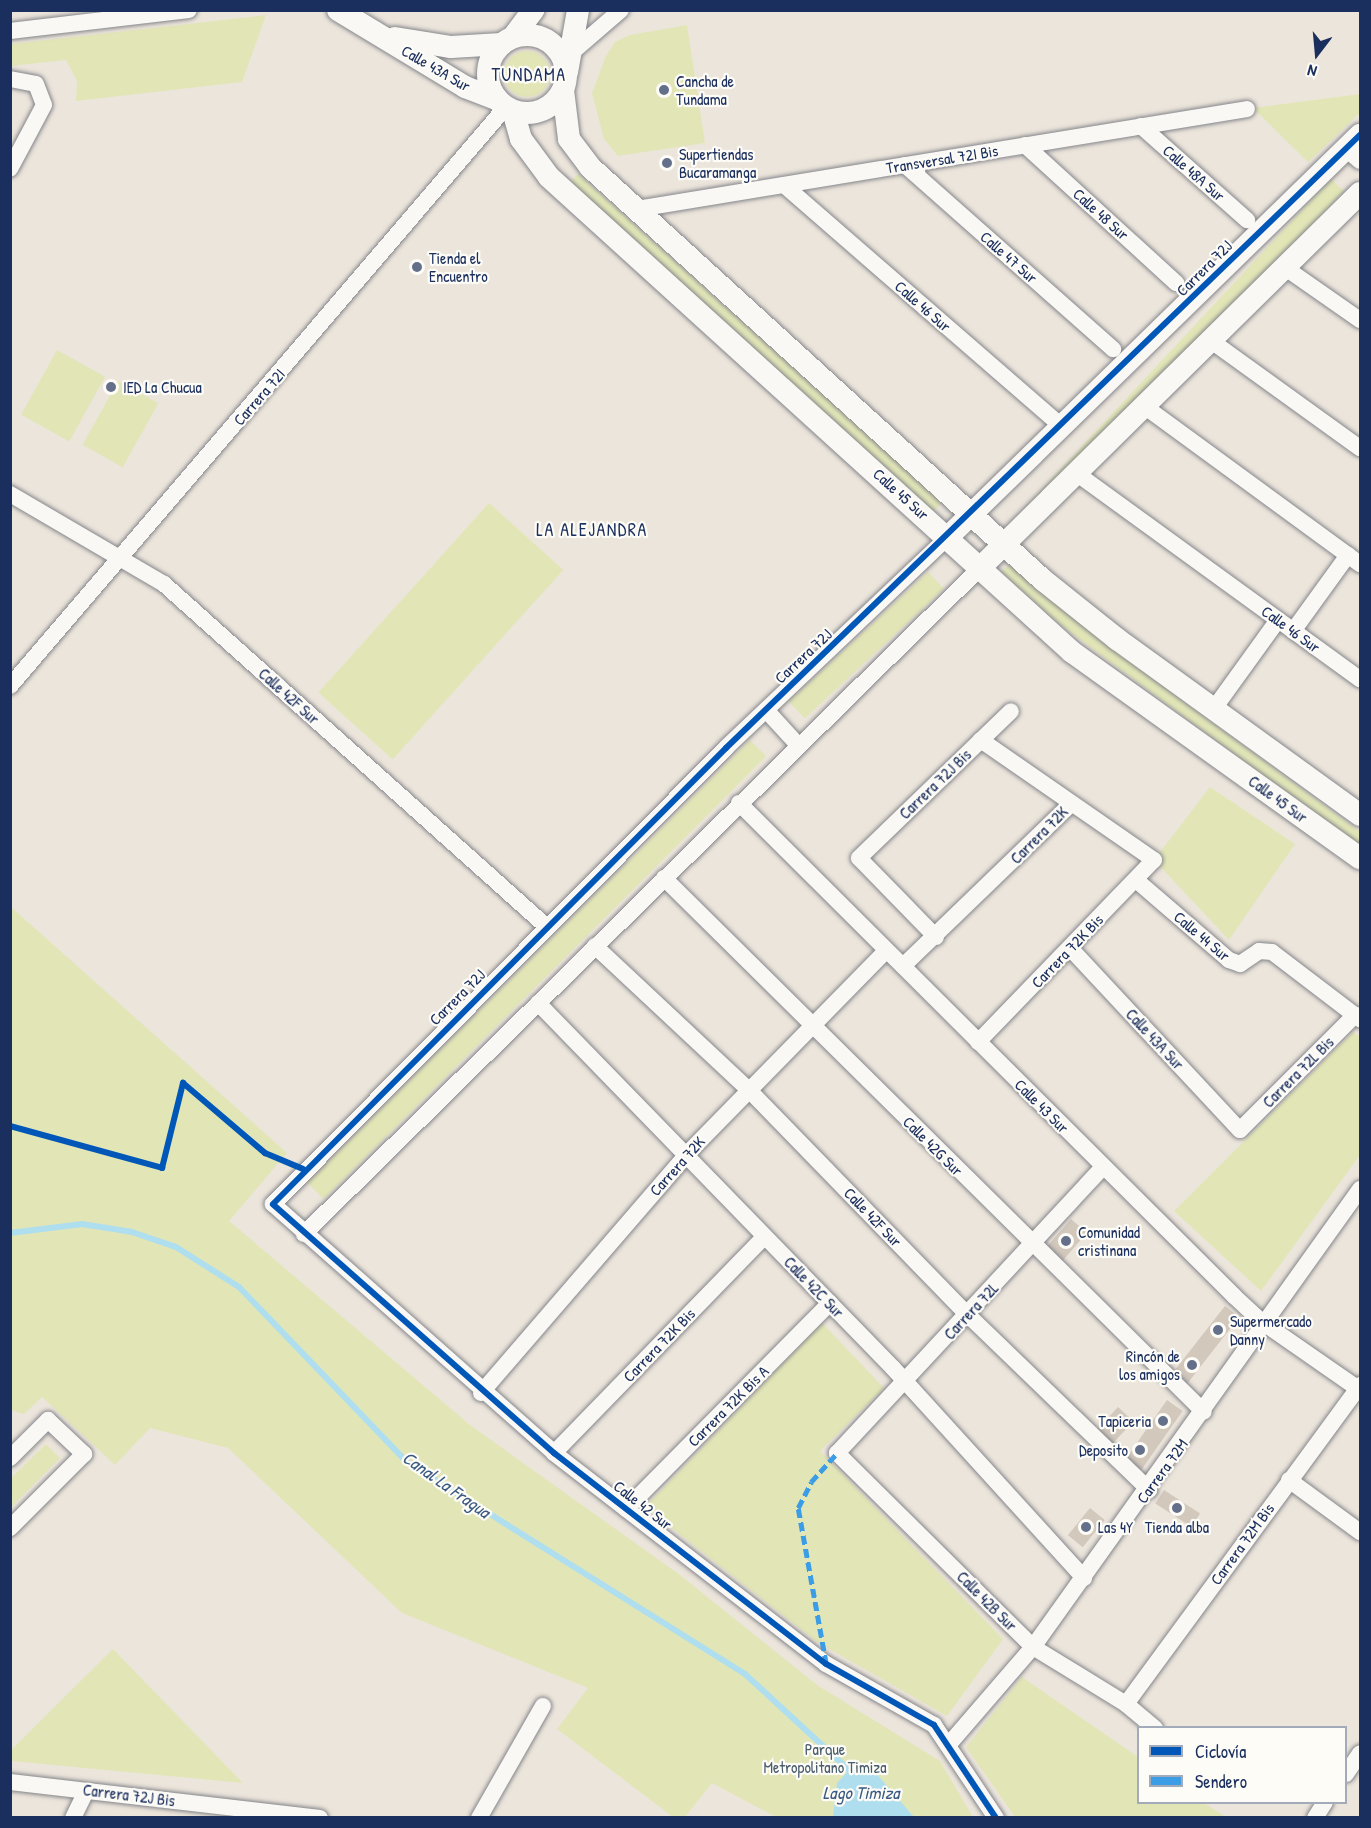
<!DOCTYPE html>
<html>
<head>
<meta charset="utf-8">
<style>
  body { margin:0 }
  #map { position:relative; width:1371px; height:1828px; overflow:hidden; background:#ece5dc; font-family:"Patrick Hand",sans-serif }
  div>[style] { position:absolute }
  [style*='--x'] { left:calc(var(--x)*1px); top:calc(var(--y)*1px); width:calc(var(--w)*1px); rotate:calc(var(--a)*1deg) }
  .green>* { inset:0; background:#e2e6b7; transform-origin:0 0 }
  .round { border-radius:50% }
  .water>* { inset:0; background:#afdeef }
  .stream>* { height:6px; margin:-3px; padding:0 3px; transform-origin:3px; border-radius:3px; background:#afdeef }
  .building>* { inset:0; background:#d2c8bc; transform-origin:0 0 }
  .roads { filter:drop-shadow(0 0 2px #85868b) drop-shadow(0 0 2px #85868b) }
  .street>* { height:16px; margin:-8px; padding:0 8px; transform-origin:8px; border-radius:8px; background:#f9f8f5 }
  .secondary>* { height:22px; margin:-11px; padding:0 11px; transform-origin:11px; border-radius:11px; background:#f9f8f5 }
  .secondary>.ring { margin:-11px; padding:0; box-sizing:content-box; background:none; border:22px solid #f9f8f5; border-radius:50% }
  .quiet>* { height:4.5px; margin-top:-2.25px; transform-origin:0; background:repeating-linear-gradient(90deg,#3b9de6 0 9px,transparent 0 13.5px) }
  .cycleway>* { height:6px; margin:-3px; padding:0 3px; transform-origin:3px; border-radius:3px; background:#0057b8 }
  .dots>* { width:16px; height:16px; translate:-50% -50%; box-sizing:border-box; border:3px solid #fdfcf7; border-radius:50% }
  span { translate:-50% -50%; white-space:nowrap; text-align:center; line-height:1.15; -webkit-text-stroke:4.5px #fdfcf7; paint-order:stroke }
  .street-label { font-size:16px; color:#1b2f5e }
  .poi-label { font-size:16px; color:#1b2f5e }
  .left { translate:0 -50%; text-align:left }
  .right { translate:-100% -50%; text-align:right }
  .park-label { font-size:16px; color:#4a5d6d }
  .neighbourhood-label { font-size:18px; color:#1b2f5e; letter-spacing:1.5px }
  .water-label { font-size:18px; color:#3a5a84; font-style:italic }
  .frame { position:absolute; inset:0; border:12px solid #1b2f5e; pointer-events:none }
  .legend { position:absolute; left:1137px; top:1726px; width:210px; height:78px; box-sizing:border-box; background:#fdfcf7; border:2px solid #a3aaba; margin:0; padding:8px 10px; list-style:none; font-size:18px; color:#1b2f5e }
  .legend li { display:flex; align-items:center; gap:12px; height:30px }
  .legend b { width:30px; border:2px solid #a3aaba }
  .north { position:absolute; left:1287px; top:24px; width:60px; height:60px; -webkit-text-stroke:4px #fdfcf7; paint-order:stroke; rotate:196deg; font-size:16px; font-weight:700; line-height:24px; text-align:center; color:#1b2f5e }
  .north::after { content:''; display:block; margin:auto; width:21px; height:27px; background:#1b2f5e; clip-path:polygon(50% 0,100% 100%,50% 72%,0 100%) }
</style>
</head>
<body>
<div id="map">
  <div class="green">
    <i style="clip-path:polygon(266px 15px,242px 82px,76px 101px,77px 81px,66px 60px,11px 66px,11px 44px)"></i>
    <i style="clip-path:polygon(687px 25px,705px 143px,618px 156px,604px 139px,592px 93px,606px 56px,615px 42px,630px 35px)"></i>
    <i class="round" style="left:504px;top:51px;width:46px;height:46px"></i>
    <i style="clip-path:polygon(1360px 94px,1360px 113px,1308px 162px,1253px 108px)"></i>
    <i style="left:578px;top:174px;width:490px;height:14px;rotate:42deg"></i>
    <i style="left:1331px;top:179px;width:18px;height:462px;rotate:43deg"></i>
    <i style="left:57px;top:350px;width:55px;height:74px;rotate:29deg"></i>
    <i style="left:118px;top:381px;width:46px;height:73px;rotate:29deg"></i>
    <i style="left:489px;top:503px;width:100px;height:255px;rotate:42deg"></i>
    <i style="clip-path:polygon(1009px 565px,1110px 647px,1360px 832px,1360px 847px,1063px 627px,1001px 572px)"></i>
    <i style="left:928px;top:572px;width:23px;height:190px;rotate:47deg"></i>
    <i style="left:750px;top:740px;width:23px;height:626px;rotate:45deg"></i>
    <i style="clip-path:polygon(1210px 787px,1295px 844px,1229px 940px,1154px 860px)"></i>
    <i style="clip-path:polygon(11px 907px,287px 1153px,229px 1221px,470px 1425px,680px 1575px,817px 1685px,940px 1761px,973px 1817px,776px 1817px,712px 1783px,685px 1817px,673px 1817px,557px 1729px,588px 1688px,402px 1613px,228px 1448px,150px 1428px,115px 1465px,42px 1397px,24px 1414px,11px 1410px)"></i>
    <i style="clip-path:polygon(1353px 1032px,1360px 1037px,1360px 1155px,1261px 1291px,1174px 1211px)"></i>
    <i style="clip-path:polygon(822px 1323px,884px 1388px,820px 1451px,1003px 1639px,947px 1716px,817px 1642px,645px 1507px)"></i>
    <i style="clip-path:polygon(46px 1444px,60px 1458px,11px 1507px,11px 1478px)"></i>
    <i style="clip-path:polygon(113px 1649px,243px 1783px,11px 1761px,11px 1750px)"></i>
    <i style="clip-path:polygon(1022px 1677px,1138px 1757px,1138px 1802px,1204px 1803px,1226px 1817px,1015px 1817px,966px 1747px)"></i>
  </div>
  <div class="water">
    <i style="clip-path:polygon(859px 1767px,875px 1772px,914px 1817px,833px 1817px,837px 1783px,849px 1770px)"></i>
  </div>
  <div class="stream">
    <i style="--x:10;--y:1233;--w:73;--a:-7.1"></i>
    <i style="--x:82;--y:1224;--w:51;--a:9.1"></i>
    <i style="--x:132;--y:1232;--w:46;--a:18.8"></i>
    <i style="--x:176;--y:1247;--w:75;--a:32.4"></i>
    <i style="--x:239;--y:1287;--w:243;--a:46.2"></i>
    <i style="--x:407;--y:1462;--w:399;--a:32.1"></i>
    <i style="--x:745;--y:1674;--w:142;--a:42.7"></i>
  </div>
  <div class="building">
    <i style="left:1071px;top:1219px;width:21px;height:40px;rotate:41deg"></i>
    <i style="left:1225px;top:1306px;width:18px;height:88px;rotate:38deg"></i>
    <i style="left:1167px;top:1400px;width:19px;height:73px;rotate:35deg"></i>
    <i style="left:1118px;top:1407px;width:21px;height:31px;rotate:43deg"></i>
    <i style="left:1164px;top:1490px;width:43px;height:16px;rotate:33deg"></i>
    <i style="left:1090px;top:1508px;width:19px;height:35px;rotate:39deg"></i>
  </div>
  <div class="roads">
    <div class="street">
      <i style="--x:10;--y:31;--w:180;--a:-6.7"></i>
      <i style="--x:570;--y:54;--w:67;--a:-40.8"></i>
      <i style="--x:10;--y:79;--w:26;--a:11"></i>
      <i style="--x:36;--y:84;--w:22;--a:69"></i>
      <i style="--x:44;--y:105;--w:72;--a:118"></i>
      <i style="--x:1141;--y:126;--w:142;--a:41.6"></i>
      <i style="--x:1025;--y:145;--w:205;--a:42.4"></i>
      <i style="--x:1346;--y:149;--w:18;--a:41"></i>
      <i style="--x:905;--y:165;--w:278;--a:41.5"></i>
      <i style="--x:784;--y:185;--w:369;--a:41"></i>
      <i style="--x:637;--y:209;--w:618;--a:-9.31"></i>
      <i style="--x:1284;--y:267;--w:93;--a:34.9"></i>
      <i style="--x:1210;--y:340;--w:185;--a:35.8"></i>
      <i style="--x:1144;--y:406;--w:268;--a:36.2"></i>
      <i style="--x:1076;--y:473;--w:351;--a:36"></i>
      <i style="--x:10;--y:494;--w:178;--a:30.3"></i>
      <i style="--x:164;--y:584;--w:514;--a:41.85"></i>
      <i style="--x:948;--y:537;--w:306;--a:136.5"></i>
      <i style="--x:726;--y:748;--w:643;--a:134.81"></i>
      <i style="--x:273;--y:1204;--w:375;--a:41.5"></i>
      <i style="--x:554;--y:1453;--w:344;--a:37.8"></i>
      <i style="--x:826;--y:1664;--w:124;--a:29.5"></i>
      <i style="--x:934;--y:1725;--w:112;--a:56.3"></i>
      <i style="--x:1293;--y:631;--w:94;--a:-54.1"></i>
      <i style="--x:10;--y:686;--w:762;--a:-49.42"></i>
      <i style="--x:766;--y:710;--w:47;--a:47.6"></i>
      <i style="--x:1213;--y:710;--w:111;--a:-54.2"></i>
      <i style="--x:739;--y:803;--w:699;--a:44.88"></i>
      <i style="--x:1234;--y:1296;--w:38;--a:43"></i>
      <i style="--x:1262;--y:1322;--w:119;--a:34.8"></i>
      <i style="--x:664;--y:878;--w:759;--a:44.68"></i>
      <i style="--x:1136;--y:880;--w:123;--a:40.7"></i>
      <i style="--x:1229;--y:960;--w:12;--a:20"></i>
      <i style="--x:1240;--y:964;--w:23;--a:-34"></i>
      <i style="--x:1259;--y:951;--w:13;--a:4"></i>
      <i style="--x:1272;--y:952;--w:111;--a:37.3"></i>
      <i style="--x:936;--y:937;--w:110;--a:-134.3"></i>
      <i style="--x:859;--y:858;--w:211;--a:-44"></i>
      <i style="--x:595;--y:946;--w:209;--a:43.1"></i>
      <i style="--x:748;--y:1089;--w:315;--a:45.8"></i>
      <i style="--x:968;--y:1315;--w:252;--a:44"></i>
      <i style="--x:1070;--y:948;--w:249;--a:47"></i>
      <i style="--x:1240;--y:1130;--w:163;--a:-45"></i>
      <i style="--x:903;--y:966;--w:233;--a:-44"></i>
      <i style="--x:538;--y:1003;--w:509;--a:45.8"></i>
      <i style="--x:893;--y:1368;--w:284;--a:47.7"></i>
      <i style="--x:978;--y:1042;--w:253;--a:-46"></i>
      <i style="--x:1154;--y:860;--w:211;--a:-145.3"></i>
      <i style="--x:1103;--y:1167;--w:391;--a:132.9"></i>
      <i style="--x:837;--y:1453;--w:276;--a:44.7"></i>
      <i style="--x:1033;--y:1647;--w:109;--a:31.5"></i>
      <i style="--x:1126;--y:1704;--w:38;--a:40"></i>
      <i style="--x:304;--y:1234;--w:949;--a:-44.57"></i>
      <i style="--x:481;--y:1393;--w:317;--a:-49.2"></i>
      <i style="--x:688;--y:1153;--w:281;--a:-45.6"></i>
      <i style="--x:554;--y:1453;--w:301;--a:-45.8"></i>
      <i style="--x:10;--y:1458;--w:54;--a:-45"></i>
      <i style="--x:48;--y:1420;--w:50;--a:43.4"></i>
      <i style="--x:84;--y:1454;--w:105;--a:135"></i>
      <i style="--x:1289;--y:1480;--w:88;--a:36.2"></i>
      <i style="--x:626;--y:1509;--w:290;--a:-45.3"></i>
      <i style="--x:1126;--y:1704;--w:396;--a:-53.7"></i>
      <i style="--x:950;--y:1743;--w:127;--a:-49.2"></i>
      <i style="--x:1033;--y:1647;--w:563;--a:-54.47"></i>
      <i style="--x:1346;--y:1774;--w:25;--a:-56"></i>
      <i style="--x:10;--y:1782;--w:312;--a:6.6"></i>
      <i style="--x:73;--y:1818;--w:30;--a:-64"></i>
      <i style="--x:479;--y:1818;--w:129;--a:-60.3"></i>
      <i style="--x:1315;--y:1818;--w:19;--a:-58"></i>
    </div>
    <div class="secondary">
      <i style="--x:338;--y:10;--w:149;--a:31.2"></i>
      <i style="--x:465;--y:87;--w:34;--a:21"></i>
      <i class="ring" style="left:488px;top:35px;width:56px;height:56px"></i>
      <i style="--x:513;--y:37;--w:34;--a:-53"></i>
      <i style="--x:395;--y:38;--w:57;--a:9.1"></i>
      <i style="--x:451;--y:47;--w:51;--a:-3.4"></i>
      <i style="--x:567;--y:72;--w:63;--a:-79.9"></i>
      <i style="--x:563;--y:90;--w:49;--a:83"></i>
      <i style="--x:569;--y:139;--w:35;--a:53"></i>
      <i style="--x:590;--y:167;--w:613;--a:42.36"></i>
      <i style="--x:1043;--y:580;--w:95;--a:38.6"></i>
      <i style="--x:1117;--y:639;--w:300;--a:35.9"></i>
      <i style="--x:513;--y:111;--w:29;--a:74"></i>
      <i style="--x:521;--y:139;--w:47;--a:53.6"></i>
      <i style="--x:549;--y:177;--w:707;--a:42.25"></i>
      <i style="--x:1072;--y:652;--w:354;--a:35.6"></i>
      <i style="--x:948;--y:537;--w:576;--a:-44.3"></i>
      <i style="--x:980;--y:568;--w:534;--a:-44.62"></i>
    </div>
  </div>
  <div class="quiet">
    <i style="--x:826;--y:1664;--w:158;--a:-100.2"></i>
    <i style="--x:798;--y:1508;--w:29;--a:-63"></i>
    <i style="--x:811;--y:1482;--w:39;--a:-48"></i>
  </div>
  <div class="cycleway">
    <i style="--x:10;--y:1126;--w:158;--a:15.4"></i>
    <i style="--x:162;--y:1168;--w:88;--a:-76.1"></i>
    <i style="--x:183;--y:1083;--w:108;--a:40.5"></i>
    <i style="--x:265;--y:1153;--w:41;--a:22.8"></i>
    <i style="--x:996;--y:1818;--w:112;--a:-123.7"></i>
    <i style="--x:934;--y:1725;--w:124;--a:-150.5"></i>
    <i style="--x:826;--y:1664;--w:344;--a:-142.2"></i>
    <i style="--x:554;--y:1453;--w:375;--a:-138.5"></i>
    <i style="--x:273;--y:1204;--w:643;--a:-45.19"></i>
    <i style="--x:726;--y:748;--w:882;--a:-44.04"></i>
  </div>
  <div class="dots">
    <i style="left:664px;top:90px;background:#646f8a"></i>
    <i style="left:667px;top:163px;background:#646f8a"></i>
    <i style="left:417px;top:267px;background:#646f8a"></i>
    <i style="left:111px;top:387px;background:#646f8a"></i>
    <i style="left:1066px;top:1241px;background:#646f8a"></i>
    <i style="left:1218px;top:1330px;background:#646f8a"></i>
    <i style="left:1192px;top:1365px;background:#646f8a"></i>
    <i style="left:1163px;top:1421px;background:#646f8a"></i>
    <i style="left:1140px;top:1450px;background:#646f8a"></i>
    <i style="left:1177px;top:1508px;background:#646f8a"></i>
    <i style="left:1086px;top:1527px;background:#646f8a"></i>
  </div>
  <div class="street-label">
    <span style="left:436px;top:68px;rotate:30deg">Calle 43A Sur</span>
    <span style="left:942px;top:159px;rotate:-9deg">Transversal 72I Bis</span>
    <span style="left:1194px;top:173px;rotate:41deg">Calle 48A Sur</span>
    <span style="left:1101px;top:214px;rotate:42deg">Calle 48 Sur</span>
    <span style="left:1009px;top:257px;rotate:41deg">Calle 47 Sur</span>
    <span style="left:1204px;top:268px;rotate:-45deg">Carrera 72J</span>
    <span style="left:923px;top:306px;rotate:41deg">Calle 46 Sur</span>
    <span style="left:259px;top:397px;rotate:-49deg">Carrera 72I</span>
    <span style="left:901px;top:494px;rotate:42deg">Calle 45 Sur</span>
    <span style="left:1291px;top:629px;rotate:36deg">Calle 46 Sur</span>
    <span style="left:803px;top:656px;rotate:-43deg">Carrera 72J</span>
    <span style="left:289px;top:696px;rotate:42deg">Calle 42F Sur</span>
    <span style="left:935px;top:784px;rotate:-44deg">Carrera 72J Bis</span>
    <span style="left:1278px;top:799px;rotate:36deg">Calle 45 Sur</span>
    <span style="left:1039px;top:835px;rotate:-45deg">Carrera 72K</span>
    <span style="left:1202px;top:936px;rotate:40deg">Calle 44 Sur</span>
    <span style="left:1067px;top:951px;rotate:-46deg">Carrera 72K Bis</span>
    <span style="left:457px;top:997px;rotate:-45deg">Carrera 72J</span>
    <span style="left:1155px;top:1039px;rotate:47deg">Calle 43A Sur</span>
    <span style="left:1298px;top:1072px;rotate:-45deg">Carrera 72L Bis</span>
    <span style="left:1042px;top:1106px;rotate:45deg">Calle 43 Sur</span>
    <span style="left:933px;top:1146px;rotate:45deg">Calle 42G Sur</span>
    <span style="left:677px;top:1166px;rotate:-48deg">Carrera 72K</span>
    <span style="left:873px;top:1217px;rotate:46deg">Calle 42F Sur</span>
    <span style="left:814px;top:1287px;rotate:46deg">Calle 42C Sur</span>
    <span style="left:971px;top:1311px;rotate:-47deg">Carrera 72L</span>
    <span style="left:659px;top:1345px;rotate:-46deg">Carrera 72K Bis</span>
    <span style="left:728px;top:1406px;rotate:-45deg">Carrera 72K Bis A</span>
    <span style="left:1162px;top:1471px;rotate:-54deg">Carrera 72M</span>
    <span style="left:643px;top:1505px;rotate:38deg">Calle 42 Sur</span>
    <span style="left:1242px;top:1544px;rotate:-54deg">Carrera 72M Bis</span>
    <span style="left:987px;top:1601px;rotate:45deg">Calle 42B Sur</span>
    <span style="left:129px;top:1795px;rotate:7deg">Carrera 72J Bis</span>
  </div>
  <div class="poi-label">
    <span class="left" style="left:676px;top:90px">Cancha de<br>Tundama</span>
    <span class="left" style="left:679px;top:163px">Supertiendas<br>Bucaramanga</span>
    <span class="left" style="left:429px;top:267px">Tienda el<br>Encuentro</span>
    <span class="left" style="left:123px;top:387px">IED La Chucua</span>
    <span class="left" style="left:1078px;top:1241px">Comunidad<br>cristinana</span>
    <span class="left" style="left:1230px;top:1330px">Supermercado<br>Danny</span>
    <span class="right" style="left:1180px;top:1365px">Rincón de<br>los amigos</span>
    <span class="right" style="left:1151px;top:1421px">Tapiceria</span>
    <span class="right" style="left:1128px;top:1450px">Deposito</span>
    <span class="left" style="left:1098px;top:1527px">Las 4Y</span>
    <span style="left:1177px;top:1527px">Tienda alba</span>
  </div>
  <div class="park-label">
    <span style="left:825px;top:1758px">Parque<br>Metropolitano Timiza</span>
  </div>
  <div class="neighbourhood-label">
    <span style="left:529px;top:75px">TUNDAMA</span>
    <span style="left:592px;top:530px">LA ALEJANDRA</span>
  </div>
  <div class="water-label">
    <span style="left:446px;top:1485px;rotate:35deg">Canal La Fragua</span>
    <span style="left:861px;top:1793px">Lago Timiza</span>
  </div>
  <div class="frame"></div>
  <ul class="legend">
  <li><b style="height:8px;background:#0057b8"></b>Ciclovía</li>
  <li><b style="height:8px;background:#3b9de6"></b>Sendero</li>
  </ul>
  <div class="north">N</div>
</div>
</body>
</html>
